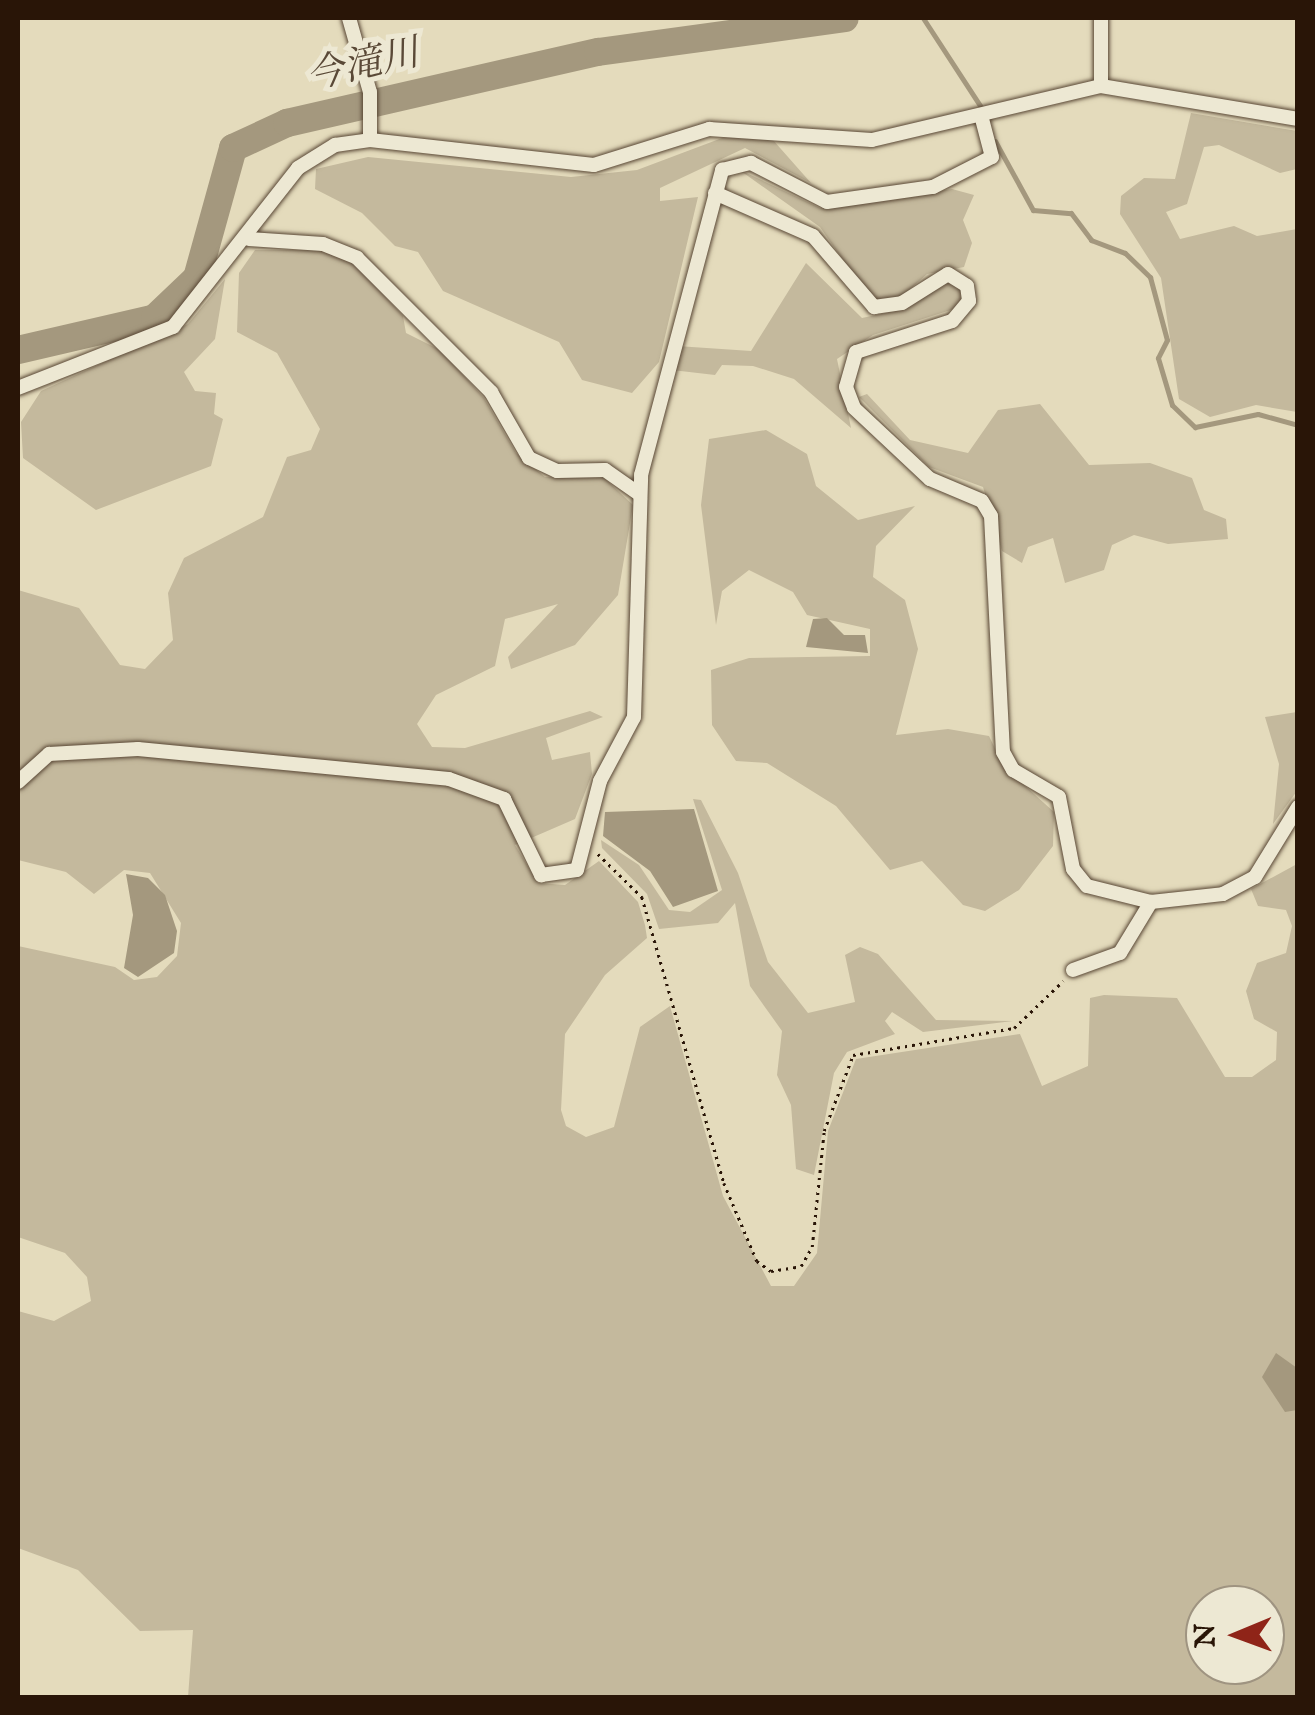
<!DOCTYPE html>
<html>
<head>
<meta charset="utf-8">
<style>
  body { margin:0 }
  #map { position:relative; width:1315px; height:1715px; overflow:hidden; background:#e4dbbc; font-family:"IM FELL English","Noto Serif JP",serif }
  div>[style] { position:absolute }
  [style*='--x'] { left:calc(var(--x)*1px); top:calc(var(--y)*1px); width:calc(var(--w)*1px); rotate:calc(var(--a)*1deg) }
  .green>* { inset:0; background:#c4b99d }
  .water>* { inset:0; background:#a4987e }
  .stream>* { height:5px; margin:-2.5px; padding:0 2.5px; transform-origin:2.5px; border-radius:2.5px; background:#a4987e }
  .river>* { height:28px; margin:-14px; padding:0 14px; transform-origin:14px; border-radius:14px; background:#a4987e }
  .path>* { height:2.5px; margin-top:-1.25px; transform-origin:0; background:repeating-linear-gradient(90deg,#291507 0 2.5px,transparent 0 7.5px) }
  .roads { filter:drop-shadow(0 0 2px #584634) drop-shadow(0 0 2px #584634) }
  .street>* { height:14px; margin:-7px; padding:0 7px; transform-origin:7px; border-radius:7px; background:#ede8d3 }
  span { translate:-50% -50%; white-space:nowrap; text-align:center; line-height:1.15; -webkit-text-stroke:10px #ede8d3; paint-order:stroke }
  .water-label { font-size:38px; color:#5a4937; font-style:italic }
  .frame { position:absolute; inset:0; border:20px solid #291507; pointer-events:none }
  .north { position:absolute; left:1185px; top:1585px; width:100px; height:100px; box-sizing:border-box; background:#ede8d3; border:2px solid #9f9481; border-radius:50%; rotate:269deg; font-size:28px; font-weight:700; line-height:40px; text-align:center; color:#291507 }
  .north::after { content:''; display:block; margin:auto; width:35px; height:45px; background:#8f2418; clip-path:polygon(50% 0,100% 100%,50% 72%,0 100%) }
</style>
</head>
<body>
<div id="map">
  <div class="green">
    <i style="clip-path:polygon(1191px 113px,1297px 131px,1297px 169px,1280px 173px,1219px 145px,1204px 147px,1187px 204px,1166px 212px,1180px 239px,1234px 226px,1257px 236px,1297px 229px,1297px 412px,1256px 405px,1210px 417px,1179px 399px,1161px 278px,1120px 214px,1121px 196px,1144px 178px,1175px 179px)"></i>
    <i style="clip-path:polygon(738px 132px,773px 140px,811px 183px,745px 148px,660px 188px,660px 201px,698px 197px,659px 362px,632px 393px,582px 380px,559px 342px,443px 291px,418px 252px,395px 246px,362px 213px,315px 189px,316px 169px,368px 157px,571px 177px,637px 170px)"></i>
    <i style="clip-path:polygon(738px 169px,820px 208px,952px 189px,974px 195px,963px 220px,972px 243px,964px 267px,927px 274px,900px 298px,871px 300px,820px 227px)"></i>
    <i style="clip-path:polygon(evenodd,255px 250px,319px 250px,354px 263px,403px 316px,406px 333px,440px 350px,484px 398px,516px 453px,545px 477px,601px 475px,633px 505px,618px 595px,575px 645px,511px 669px,508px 657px,558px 604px,505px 619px,495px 666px,436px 695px,417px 724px,432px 747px,465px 748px,590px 711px,603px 717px,546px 738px,552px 760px,590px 752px,592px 774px,575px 819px,515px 845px,538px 883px,565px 885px,599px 861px,638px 902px,645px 925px,647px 938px,605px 975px,565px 1034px,561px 1110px,566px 1126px,586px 1137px,614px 1127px,640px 1027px,670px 1006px,723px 1196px,771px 1286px,794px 1286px,817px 1253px,828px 1131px,856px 1059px,1020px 1034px,1042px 1086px,1088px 1066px,1090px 998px,1104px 995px,1177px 998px,1225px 1077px,1252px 1077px,1276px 1060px,1277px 1032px,1254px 1019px,1246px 991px,1257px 963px,1286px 953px,1292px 926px,1286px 910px,1258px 906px,1251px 889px,1297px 864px,1297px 1697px,188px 1697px,193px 1630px,140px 1631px,78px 1570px,18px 1548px,18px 1311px,54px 1321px,91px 1301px,87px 1277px,65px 1253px,18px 1237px,18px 946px,115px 967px,134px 980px,157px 977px,177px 956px,181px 923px,150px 873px,124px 870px,94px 894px,66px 872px,18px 860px,18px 590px,79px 608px,120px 665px,145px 669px,173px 640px,168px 593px,184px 558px,263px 517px,287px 457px,311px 450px,320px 429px,277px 353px,237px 332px,239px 273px,255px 250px,1205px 1605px,1265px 1605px,1265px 1665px,1205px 1665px,1205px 1605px)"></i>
    <i style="clip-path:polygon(806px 263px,862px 318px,904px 309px,943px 280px,961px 288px,960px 307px,873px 335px,837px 359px,851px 428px,794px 379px,753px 366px,722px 365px,715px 375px,672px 370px,677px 346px,751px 351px)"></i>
    <i style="clip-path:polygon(225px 279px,215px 339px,184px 372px,195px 391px,216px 393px,214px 414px,223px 419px,211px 466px,96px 510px,23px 458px,21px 422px,41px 391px,188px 324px)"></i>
    <i style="clip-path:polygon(867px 394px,910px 440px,968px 453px,998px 410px,1040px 404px,1089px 465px,1150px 463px,1192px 478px,1204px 510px,1226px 519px,1228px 539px,1168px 544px,1134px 535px,1112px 545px,1104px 570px,1065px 583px,1053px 538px,1028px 547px,1022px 563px,1002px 551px,983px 487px,929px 467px,859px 397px)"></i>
    <i style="clip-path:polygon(766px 430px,807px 454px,816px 486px,858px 520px,915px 506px,876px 546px,873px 577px,905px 600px,918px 649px,896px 735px,948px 729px,989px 736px,1004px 767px,1054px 812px,1053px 846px,1019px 890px,985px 911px,963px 905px,922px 861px,890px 870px,836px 806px,767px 763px,736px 761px,712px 725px,711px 670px,749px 658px,870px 656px,870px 629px,807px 615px,793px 592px,749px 570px,722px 591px,716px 625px,701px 505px,709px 439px)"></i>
    <i style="clip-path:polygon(1297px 712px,1297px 791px,1273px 824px,1279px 764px,1265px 717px)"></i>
    <i style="clip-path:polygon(693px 799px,701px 800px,738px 873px,768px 962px,808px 1013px,855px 1002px,845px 955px,860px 947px,878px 954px,936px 1020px,1013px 1021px,923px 1032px,892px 1012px,885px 1021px,895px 1034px,847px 1052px,834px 1073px,814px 1175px,796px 1169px,791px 1105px,777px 1075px,782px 1031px,750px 986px,735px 903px,718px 923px,659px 929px,647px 894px,602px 848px,601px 840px,639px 865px,669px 910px,690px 912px,722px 890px)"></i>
  </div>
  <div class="water">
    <i style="clip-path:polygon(827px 618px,844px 635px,865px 635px,868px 653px,806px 647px,813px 619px)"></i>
    <i style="clip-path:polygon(694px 809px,718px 891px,673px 907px,650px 871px,603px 836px,605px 812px)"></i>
    <i style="clip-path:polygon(126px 874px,148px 878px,165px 895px,177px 931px,174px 953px,138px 977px,124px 968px,133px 915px)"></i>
    <i style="clip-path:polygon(1276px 1353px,1297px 1368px,1297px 1410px,1285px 1412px,1262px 1377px)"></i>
  </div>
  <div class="stream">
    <i style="--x:923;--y:18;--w:106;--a:56.9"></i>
    <i style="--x:995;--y:141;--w:79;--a:61.2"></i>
    <i style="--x:1033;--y:210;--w:38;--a:5"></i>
    <i style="--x:1071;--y:213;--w:34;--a:53"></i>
    <i style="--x:1091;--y:240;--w:36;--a:21"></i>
    <i style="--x:1125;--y:253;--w:35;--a:44"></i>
    <i style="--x:1150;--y:277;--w:65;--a:74.9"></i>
    <i style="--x:1167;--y:340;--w:20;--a:117"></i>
    <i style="--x:1158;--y:358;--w:49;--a:73.4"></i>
    <i style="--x:1172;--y:405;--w:32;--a:44"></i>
    <i style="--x:1195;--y:427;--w:64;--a:-11.7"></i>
    <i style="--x:1258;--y:414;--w:41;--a:15.4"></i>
  </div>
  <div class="river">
    <i style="--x:18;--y:350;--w:141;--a:-13.1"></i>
    <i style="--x:155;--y:318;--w:58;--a:-43.6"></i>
    <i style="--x:197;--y:278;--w:135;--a:-74.5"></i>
    <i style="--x:233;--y:148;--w:60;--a:-24.8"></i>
    <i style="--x:287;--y:123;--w:319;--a:-12.9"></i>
    <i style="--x:598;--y:52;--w:249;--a:-7.8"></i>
  </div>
  <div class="path">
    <i style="--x:598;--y:854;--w:62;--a:44.3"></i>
    <i style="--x:642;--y:897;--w:298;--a:74"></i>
    <i style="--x:724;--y:1183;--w:85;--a:67.1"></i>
    <i style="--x:757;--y:1261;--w:17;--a:36"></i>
    <i style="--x:771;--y:1271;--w:30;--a:-9"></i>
    <i style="--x:801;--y:1266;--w:22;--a:-60"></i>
    <i style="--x:812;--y:1247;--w:117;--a:-84.1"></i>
    <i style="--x:824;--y:1131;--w:81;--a:-69.1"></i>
    <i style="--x:853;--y:1055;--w:163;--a:-9.5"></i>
    <i style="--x:1014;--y:1028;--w:68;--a:-43.8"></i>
  </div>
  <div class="roads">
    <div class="street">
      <i style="--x:349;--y:18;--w:77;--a:74.2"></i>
      <i style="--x:370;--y:92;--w:48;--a:90"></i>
      <i style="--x:1101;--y:18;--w:68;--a:90"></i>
      <i style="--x:715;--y:193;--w:107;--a:23.7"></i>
      <i style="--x:813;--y:236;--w:94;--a:49.3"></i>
      <i style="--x:874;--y:307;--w:28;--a:-8"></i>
      <i style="--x:902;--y:303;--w:54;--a:-32.2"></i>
      <i style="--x:948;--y:274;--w:22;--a:32"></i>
      <i style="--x:967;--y:286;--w:15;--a:82"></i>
      <i style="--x:969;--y:301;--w:26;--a:130"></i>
      <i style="--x:952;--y:321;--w:101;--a:162.1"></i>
      <i style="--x:856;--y:352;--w:36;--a:106"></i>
      <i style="--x:846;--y:387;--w:22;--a:69"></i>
      <i style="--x:854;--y:408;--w:104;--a:43.1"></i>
      <i style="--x:930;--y:479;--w:56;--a:22.9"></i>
      <i style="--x:982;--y:501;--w:17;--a:59"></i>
      <i style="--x:991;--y:516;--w:236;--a:87.1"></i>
      <i style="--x:1003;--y:752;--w:21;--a:61"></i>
      <i style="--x:1013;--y:770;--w:53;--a:30.4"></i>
      <i style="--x:1059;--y:797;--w:73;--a:79"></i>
      <i style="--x:1073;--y:869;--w:22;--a:51"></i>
      <i style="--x:1087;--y:886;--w:66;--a:14"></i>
      <i style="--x:1151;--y:902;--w:72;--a:-6.3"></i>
      <i style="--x:1223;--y:894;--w:36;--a:-28"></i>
      <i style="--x:1255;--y:877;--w:82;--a:-58.4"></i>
      <i style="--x:249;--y:239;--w:74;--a:3.9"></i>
      <i style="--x:323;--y:244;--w:37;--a:22"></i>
      <i style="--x:357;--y:258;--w:190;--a:45"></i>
      <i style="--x:491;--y:392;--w:76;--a:60.1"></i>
      <i style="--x:529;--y:458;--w:31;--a:25"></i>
      <i style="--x:557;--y:471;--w:48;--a:-1.2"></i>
      <i style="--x:605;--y:470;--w:40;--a:34.9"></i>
      <i style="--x:18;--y:388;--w:167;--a:-21.5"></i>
      <i style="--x:173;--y:327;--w:202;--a:-51.8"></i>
      <i style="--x:298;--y:168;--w:44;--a:-31.9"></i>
      <i style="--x:335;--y:145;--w:35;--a:-8"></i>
      <i style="--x:370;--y:140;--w:225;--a:6.4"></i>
      <i style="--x:594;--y:165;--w:121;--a:-17.4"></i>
      <i style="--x:709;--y:129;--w:163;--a:3.9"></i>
      <i style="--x:872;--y:140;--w:235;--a:-13.3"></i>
      <i style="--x:1101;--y:86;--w:200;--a:9.5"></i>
      <i style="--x:18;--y:782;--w:42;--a:-42.1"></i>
      <i style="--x:49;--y:754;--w:89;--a:-3.2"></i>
      <i style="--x:138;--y:749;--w:312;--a:5.5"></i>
      <i style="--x:449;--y:779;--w:59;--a:20"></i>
      <i style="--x:504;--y:799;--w:85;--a:64"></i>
      <i style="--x:541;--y:875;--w:36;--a:-8"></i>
      <i style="--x:577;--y:870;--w:92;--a:-75.5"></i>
      <i style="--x:600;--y:781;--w:72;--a:-62"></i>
      <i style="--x:634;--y:717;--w:242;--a:-88.3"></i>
      <i style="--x:641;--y:475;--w:316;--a:-75.1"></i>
      <i style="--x:722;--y:170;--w:30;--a:-14"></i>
      <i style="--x:751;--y:163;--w:85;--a:27.2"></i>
      <i style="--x:827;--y:202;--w:107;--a:-8.1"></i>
      <i style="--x:933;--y:187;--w:66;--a:-27"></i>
      <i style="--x:992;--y:157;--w:43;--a:-104.7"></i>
      <i style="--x:1073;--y:970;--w:50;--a:-19.9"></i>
      <i style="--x:1120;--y:953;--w:60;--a:-58.7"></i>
    </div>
  </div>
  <div class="water-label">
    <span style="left:363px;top:67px;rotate:-13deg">今滝川</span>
  </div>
  <div class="frame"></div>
  <div class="north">N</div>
</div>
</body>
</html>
